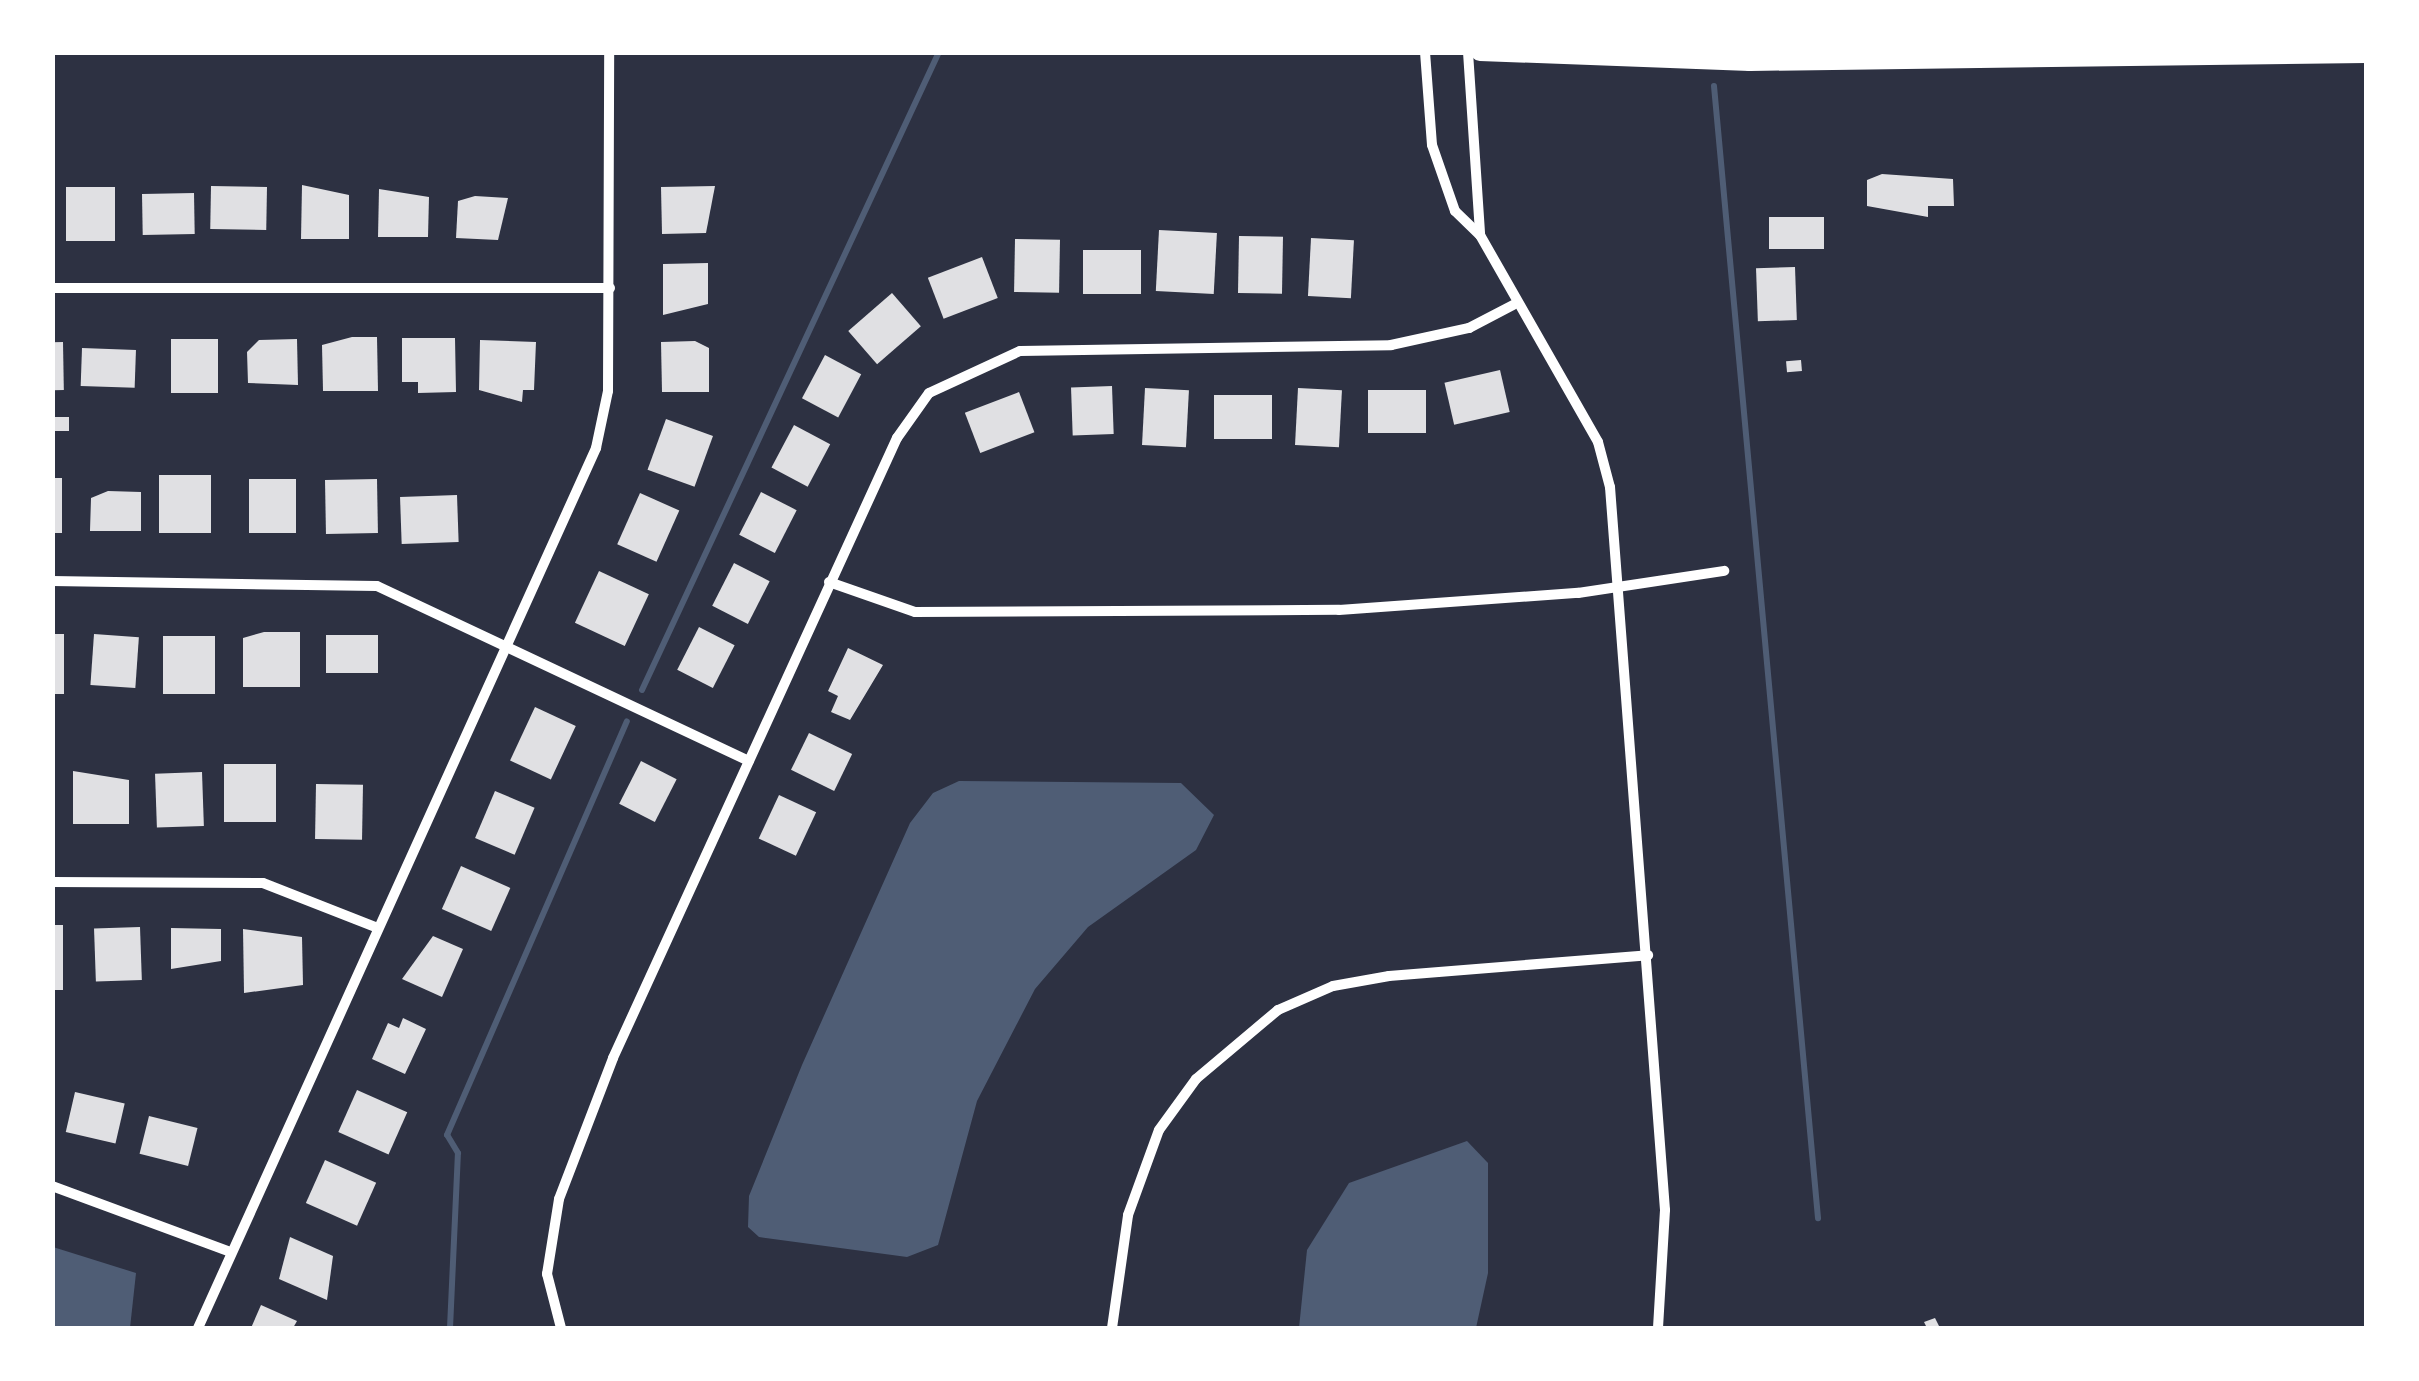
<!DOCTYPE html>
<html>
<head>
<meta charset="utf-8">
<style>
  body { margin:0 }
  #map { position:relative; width:2419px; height:1381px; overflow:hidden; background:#2d3142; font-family:"Fira Sans",sans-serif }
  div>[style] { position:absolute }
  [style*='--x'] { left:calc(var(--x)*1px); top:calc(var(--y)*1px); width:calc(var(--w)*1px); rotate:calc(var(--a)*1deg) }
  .water>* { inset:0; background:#4f5d75 }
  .stream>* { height:6px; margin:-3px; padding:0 3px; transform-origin:3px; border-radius:3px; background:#4f5d75 }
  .building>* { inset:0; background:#e0e0e3; transform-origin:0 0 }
  .minor>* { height:10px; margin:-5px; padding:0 5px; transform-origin:5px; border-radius:5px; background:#fff }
  .secondary>* { height:18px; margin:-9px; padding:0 9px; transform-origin:9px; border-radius:9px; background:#fff }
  span { translate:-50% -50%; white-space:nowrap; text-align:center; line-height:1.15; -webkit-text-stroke:10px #fff; paint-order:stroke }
  .frame { position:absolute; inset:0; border:55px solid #fff; pointer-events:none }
</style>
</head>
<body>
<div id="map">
  <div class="water">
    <i style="clip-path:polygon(959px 781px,1181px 783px,1214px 815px,1196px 850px,1088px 927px,1035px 989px,977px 1101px,938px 1245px,907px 1257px,759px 1237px,748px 1227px,749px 1196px,802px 1065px,910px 823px,933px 793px)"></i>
    <i style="clip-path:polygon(1467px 1141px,1488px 1163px,1488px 1273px,1476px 1328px,1299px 1328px,1307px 1250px,1349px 1183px)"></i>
    <i style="clip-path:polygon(53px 1247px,136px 1273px,130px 1328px,53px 1328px)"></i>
  </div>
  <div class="stream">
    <i style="--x:1714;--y:86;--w:1137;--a:84.75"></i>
    <i style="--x:642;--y:690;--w:704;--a:-65.04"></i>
    <i style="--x:450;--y:1328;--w:175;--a:-87.4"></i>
    <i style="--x:458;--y:1153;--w:21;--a:-121"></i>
    <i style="--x:447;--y:1135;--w:451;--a:-66.5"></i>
  </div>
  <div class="building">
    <i style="clip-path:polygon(1882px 174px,1953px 179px,1954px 206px,1928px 206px,1928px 217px,1867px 206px,1867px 180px)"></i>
    <i style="clip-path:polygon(302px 185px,349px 195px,349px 239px,301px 239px)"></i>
    <i style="left:211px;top:186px;width:56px;height:43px;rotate:1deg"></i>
    <i style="clip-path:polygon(715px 186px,706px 233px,662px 234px,661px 187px)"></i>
    <i style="left:66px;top:187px;width:49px;height:54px"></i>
    <i style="clip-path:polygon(379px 189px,429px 197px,428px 237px,378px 237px)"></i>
    <i style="left:194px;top:193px;width:41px;height:52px;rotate:89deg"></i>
    <i style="clip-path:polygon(475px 196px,508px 198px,498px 240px,456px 238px,458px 201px)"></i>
    <i style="left:1769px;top:217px;width:55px;height:32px"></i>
    <i style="left:1159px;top:230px;width:58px;height:61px;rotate:3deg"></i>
    <i style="left:1239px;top:236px;width:44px;height:57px;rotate:1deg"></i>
    <i style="left:1311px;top:238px;width:43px;height:58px;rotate:3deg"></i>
    <i style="left:1015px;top:239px;width:45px;height:53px;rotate:1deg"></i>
    <i style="left:1141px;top:250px;width:44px;height:58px;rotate:90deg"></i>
    <i style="left:982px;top:257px;width:44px;height:58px;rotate:69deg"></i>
    <i style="clip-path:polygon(708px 263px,708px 304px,663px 315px,663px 264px)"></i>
    <i style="left:1795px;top:267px;width:53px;height:39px;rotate:88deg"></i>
    <i style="left:892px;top:293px;width:44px;height:58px;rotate:49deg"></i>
    <i style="clip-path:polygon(352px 337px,377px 337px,378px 391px,323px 391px,322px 345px)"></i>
    <i style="clip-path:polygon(402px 338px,455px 338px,456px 392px,418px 393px,418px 382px,402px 382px)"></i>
    <i style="left:171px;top:339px;width:47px;height:54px"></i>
    <i style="clip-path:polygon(297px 339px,298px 385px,248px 383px,247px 352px,259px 340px)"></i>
    <i style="clip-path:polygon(480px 340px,536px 342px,534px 390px,523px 390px,522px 402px,479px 390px)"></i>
    <i style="clip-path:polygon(695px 341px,709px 348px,709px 392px,662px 392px,661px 342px)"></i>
    <i style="left:63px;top:342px;width:48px;height:11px;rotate:89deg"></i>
    <i style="left:82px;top:348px;width:54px;height:38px;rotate:2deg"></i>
    <i style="left:825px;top:355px;width:41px;height:49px;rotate:28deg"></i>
    <i style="left:1801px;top:360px;width:11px;height:15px;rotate:85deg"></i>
    <i style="left:1500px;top:370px;width:43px;height:57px;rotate:77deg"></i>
    <i style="left:1112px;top:386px;width:48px;height:41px;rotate:88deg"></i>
    <i style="left:1145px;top:388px;width:44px;height:57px;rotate:3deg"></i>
    <i style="left:1298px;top:388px;width:44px;height:57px;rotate:3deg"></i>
    <i style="left:1368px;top:390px;width:58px;height:43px"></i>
    <i style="left:1019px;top:392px;width:43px;height:58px;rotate:69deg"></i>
    <i style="left:1272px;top:395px;width:44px;height:58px;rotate:90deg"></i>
    <i style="left:52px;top:417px;width:17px;height:14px"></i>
    <i style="left:666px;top:419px;width:50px;height:54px;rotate:20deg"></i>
    <i style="left:794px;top:425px;width:41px;height:48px;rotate:28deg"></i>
    <i style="left:159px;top:475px;width:52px;height:58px"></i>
    <i style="left:52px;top:478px;width:10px;height:55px"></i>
    <i style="left:249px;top:479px;width:47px;height:54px"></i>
    <i style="left:377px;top:479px;width:54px;height:52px;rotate:89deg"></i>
    <i style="clip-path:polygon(108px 491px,141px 492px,141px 531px,90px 531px,91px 498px)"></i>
    <i style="left:761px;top:492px;width:40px;height:48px;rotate:27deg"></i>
    <i style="left:640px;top:493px;width:43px;height:56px;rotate:24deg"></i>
    <i style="left:457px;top:495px;width:47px;height:57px;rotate:88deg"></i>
    <i style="left:734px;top:563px;width:40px;height:48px;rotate:27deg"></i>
    <i style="left:599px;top:571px;width:55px;height:57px;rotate:25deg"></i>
    <i style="left:699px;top:627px;width:40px;height:48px;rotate:27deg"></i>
    <i style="clip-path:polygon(264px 632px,300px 632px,300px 687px,243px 687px,243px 638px)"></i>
    <i style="left:52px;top:634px;width:12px;height:60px"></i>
    <i style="left:94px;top:634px;width:45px;height:51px;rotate:4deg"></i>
    <i style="left:326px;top:635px;width:52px;height:38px"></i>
    <i style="left:163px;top:636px;width:52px;height:58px"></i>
    <i style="clip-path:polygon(848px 648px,883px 665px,850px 720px,831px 712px,838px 696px,828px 691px)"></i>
    <i style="left:535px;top:707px;width:45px;height:59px;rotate:25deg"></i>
    <i style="left:809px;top:733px;width:48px;height:41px;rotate:26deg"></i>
    <i style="left:641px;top:761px;width:40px;height:48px;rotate:27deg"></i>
    <i style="left:224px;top:764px;width:52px;height:58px"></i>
    <i style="clip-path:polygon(73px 771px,129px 780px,129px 824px,73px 824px)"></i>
    <i style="left:202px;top:772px;width:54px;height:47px;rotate:88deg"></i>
    <i style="left:316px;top:784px;width:47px;height:55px;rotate:1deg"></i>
    <i style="left:495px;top:791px;width:43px;height:51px;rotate:23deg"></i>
    <i style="left:779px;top:795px;width:41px;height:48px;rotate:25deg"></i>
    <i style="left:461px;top:866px;width:54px;height:47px;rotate:24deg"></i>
    <i style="left:52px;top:925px;width:11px;height:65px"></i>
    <i style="left:140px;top:927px;width:53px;height:46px;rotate:88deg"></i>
    <i style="clip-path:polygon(171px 928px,221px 929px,221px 961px,171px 969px)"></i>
    <i style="clip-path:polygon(243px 929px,302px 937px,303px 985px,244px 993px)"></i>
    <i style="clip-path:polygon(433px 936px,463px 949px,442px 997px,402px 979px)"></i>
    <i style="clip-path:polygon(403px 1018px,426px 1029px,405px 1074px,372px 1059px,388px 1023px,399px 1028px)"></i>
    <i style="left:357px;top:1090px;width:55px;height:46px;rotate:24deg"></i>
    <i style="left:75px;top:1092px;width:51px;height:41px;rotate:13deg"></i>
    <i style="left:149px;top:1116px;width:50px;height:39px;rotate:14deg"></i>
    <i style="left:325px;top:1160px;width:56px;height:47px;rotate:24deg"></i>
    <i style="clip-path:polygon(290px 1237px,333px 1256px,327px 1300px,279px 1279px)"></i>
    <i style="clip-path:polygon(261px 1305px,297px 1321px,293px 1328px,251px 1328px)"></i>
    <i style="clip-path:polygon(1935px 1318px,1940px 1328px,1927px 1328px,1924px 1322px)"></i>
  </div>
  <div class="minor">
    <i style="--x:1425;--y:52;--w:93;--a:85.7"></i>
    <i style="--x:1432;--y:145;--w:70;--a:70.8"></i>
    <i style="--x:1455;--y:211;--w:35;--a:44"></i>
    <i style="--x:1468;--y:52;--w:183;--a:86.2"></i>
    <i style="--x:1480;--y:235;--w:238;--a:60.3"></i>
    <i style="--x:1598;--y:442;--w:47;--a:75.1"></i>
    <i style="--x:1610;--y:487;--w:725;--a:85.65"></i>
    <i style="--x:1665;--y:1210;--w:118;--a:93.4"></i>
    <i style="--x:52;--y:288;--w:558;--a:0"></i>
    <i style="--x:52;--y:581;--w:325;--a:0.9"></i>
    <i style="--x:377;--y:586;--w:411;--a:25.2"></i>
    <i style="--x:829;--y:582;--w:91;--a:19.2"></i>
    <i style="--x:915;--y:612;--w:424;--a:-0.3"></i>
    <i style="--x:1339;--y:610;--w:240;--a:-4.1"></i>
    <i style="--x:1578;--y:593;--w:148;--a:-8.6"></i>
    <i style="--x:52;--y:882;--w:211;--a:0.3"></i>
    <i style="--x:263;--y:883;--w:123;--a:21.4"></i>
    <i style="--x:52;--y:1186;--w:190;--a:20.3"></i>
    <i style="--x:198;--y:1328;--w:966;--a:-65.66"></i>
    <i style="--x:596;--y:448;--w:58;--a:-78.1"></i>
    <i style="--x:608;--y:391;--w:339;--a:-89.8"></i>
    <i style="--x:561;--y:1328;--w:56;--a:-104.5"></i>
    <i style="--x:547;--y:1274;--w:76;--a:-80.9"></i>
    <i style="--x:559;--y:1199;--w:151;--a:-69"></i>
    <i style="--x:613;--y:1058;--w:682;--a:-65.39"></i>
    <i style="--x:897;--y:438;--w:55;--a:-54.6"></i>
    <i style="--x:929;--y:393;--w:100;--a:-24.8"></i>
    <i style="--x:1020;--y:351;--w:371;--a:-0.9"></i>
    <i style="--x:1391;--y:345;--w:80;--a:-12.3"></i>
    <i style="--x:1469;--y:328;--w:50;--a:-27.6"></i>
    <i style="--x:1112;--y:1328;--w:114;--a:-81.9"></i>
    <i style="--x:1128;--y:1215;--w:90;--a:-70"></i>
    <i style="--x:1159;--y:1130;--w:63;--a:-54"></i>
    <i style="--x:1196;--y:1079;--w:107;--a:-40.1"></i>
    <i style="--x:1278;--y:1010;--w:60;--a:-23.6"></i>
    <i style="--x:1333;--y:986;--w:57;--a:-10.1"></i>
    <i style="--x:1389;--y:976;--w:260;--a:-4.6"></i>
  </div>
  <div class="secondary">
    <i style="--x:1480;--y:52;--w:270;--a:2.1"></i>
    <i style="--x:1750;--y:62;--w:616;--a:-0.74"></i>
  </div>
  <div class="frame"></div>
</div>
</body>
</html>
